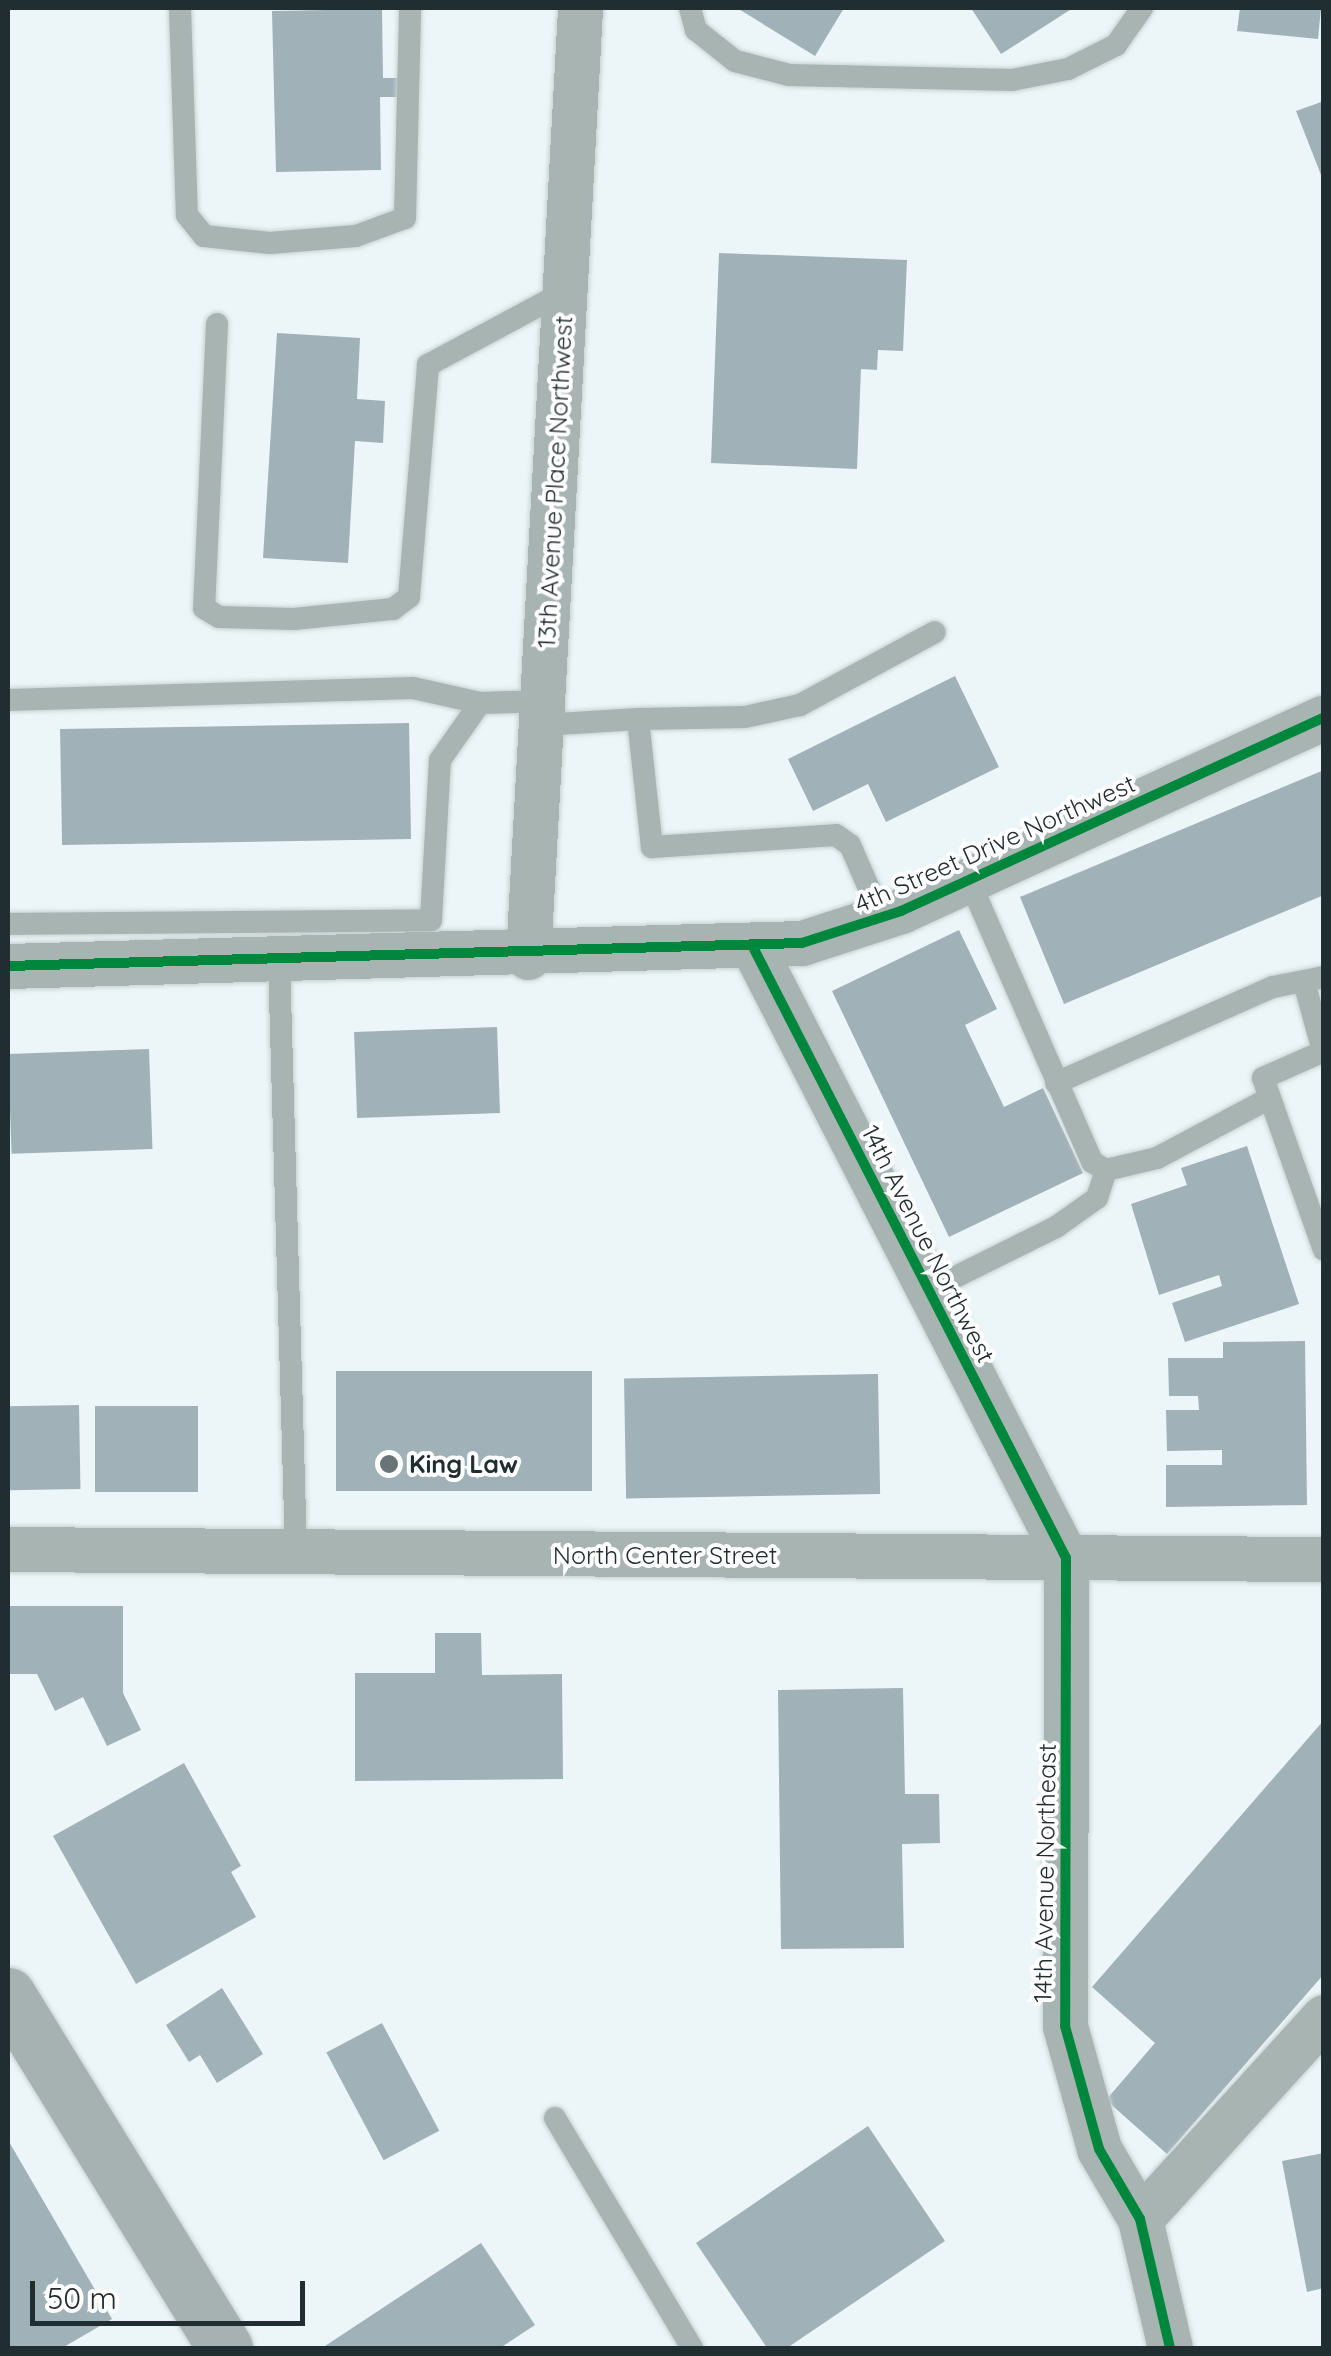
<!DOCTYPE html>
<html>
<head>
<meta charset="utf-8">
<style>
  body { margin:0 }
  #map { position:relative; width:1331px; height:2356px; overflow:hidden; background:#ecf6f8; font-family:Quicksand,sans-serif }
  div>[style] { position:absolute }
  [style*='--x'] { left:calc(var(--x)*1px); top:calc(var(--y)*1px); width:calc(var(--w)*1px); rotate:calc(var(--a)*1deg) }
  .building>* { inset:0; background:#a1b1b8; transform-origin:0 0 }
  .roads { filter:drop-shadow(0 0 2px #c8d1d3) drop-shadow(0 0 2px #c8d1d3) }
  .lane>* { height:22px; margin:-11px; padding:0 11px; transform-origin:11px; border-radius:11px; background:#a8b4b2 }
  .street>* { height:45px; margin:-22.5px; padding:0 22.5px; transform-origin:22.5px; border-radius:22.5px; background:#a8b4b2 }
  .secondary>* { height:55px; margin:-27.5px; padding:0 27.5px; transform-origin:27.5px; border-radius:27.5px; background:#a6b2b2 }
  .cycleway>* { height:10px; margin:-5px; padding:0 5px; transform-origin:5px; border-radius:5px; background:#00873e }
  .dots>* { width:28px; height:28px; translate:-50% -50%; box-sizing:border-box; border:5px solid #fff; border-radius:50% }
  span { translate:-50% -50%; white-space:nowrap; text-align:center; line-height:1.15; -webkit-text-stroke:8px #fff; paint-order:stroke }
  .street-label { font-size:25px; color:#212e31 }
  .poi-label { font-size:25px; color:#212e31; font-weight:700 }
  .left { translate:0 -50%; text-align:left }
  .frame { position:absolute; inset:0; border:10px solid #212e31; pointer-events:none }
  .scale { position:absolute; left:30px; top:2281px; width:275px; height:45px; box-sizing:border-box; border:5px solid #212e31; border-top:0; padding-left:12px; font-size:30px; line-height:35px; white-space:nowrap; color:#212e31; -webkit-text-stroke:8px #fff; paint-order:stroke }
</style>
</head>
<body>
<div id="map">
  <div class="building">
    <i style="clip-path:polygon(737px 8px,844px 8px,815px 56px)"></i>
    <i style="clip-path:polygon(971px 8px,1073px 8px,1001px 54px)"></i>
    <i style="clip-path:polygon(1240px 8px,1321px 8px,1318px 39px,1237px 31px)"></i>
    <i style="clip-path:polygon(382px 9px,383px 78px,402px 78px,403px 97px,380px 97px,381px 170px,276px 172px,272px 11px)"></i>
    <i style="clip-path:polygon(1324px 101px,1324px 180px,1323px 180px,1296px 111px)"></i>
    <i style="clip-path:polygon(719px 253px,907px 260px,903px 351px,878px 350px,877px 370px,861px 369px,857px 469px,711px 463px)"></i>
    <i style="clip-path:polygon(277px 333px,360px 338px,357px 399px,385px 401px,383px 443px,355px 441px,348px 563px,263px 558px)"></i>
    <i style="clip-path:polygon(955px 676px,999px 767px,886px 822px,868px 784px,813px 811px,788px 759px)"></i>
    <i style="left:409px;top:723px;width:116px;height:349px;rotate:89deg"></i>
    <i style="clip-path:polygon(1324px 770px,1324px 895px,1064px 1004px,1020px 897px)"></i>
    <i style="clip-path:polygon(959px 930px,997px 1009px,965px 1025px,1004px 1107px,1043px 1088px,1083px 1173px,949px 1237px,832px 991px)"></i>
    <i style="left:497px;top:1027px;width:86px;height:143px;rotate:88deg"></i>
    <i style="left:149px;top:1049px;width:100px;height:141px;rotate:88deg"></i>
    <i style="clip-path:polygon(1247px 1146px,1299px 1304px,1185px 1342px,1172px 1303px,1222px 1286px,1219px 1275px,1159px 1295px,1131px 1204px,1187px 1185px,1181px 1168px)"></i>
    <i style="clip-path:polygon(1305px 1341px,1307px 1505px,1166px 1507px,1166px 1465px,1222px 1465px,1222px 1450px,1167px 1451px,1166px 1410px,1199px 1410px,1198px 1396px,1169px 1396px,1168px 1358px,1223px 1358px,1223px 1342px)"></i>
    <i style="left:592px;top:1371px;width:120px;height:256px;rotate:90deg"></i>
    <i style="left:878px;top:1374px;width:120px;height:254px;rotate:89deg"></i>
    <i style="left:79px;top:1405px;width:84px;height:71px;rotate:89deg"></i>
    <i style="left:95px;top:1406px;width:103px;height:86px"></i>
    <i style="clip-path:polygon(8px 1606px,123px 1606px,123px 1693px,141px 1730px,107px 1746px,83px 1697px,55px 1711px,37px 1674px,8px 1674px)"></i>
    <i style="clip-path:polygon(435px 1633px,481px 1633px,482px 1675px,562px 1674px,563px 1779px,355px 1781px,355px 1673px,435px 1673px)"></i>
    <i style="clip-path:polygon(903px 1688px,905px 1794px,939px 1794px,940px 1843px,902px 1844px,904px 1948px,781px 1949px,778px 1690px)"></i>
    <i style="clip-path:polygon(1324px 1720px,1324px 1974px,1167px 2154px,1106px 2100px,1155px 2043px,1092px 1987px)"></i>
    <i style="clip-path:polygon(184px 1763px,241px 1866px,231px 1872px,256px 1917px,136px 1984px,53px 1836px)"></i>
    <i style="clip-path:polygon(222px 1988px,263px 2054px,217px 2083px,200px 2055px,189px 2062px,166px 2025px)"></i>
    <i style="left:382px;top:2023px;width:122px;height:63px;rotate:62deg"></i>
    <i style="clip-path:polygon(868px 2126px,945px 2241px,787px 2348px,767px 2348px,696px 2243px)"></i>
    <i style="clip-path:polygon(8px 2140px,112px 2319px,62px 2348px,8px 2348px)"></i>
    <i style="clip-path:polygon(1324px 2153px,1324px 2288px,1307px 2292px,1282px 2161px)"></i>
    <i style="clip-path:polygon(481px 2243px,535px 2325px,500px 2348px,322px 2348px)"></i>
  </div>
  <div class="roads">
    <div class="lane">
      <i style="--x:180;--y:8;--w:207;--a:88.1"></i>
      <i style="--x:187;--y:215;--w:27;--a:51"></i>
      <i style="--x:204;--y:236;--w:66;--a:6.1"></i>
      <i style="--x:270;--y:243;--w:86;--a:-4.7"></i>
      <i style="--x:356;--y:236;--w:52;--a:-20.2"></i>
      <i style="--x:405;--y:218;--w:210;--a:-88.6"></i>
      <i style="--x:690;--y:8;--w:23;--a:75"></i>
      <i style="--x:696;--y:30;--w:50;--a:38.5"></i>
      <i style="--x:735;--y:61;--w:56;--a:14.5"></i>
      <i style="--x:789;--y:75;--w:223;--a:1.3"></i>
      <i style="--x:1012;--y:80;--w:57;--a:-11.1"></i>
      <i style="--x:1068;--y:69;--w:54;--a:-26.6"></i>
      <i style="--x:1116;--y:45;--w:45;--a:-54.9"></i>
      <i style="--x:217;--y:324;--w:284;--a:92.6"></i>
      <i style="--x:204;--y:608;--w:17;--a:31"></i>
      <i style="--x:219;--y:617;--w:75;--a:1.5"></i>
      <i style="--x:294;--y:619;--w:100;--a:-5.8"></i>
      <i style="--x:393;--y:609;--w:20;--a:-37"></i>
      <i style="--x:409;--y:597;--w:233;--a:-85.3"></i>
      <i style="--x:428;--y:365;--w:154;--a:-28.2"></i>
      <i style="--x:8;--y:700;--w:405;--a:-1.7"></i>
      <i style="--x:413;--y:688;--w:69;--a:12.6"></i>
      <i style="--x:480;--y:703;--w:64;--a:-1.8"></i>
      <i style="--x:638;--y:719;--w:107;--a:-1.1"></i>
      <i style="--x:745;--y:717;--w:56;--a:-12.3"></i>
      <i style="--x:800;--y:705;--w:153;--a:-28.4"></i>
      <i style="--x:542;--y:725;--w:96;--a:-3.6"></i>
      <i style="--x:638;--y:719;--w:129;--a:83.8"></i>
      <i style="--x:652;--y:847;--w:184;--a:-3.7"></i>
      <i style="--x:836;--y:835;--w:17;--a:36"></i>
      <i style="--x:850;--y:845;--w:80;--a:66.3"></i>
      <i style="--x:969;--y:880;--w:308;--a:66.4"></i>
      <i style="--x:1092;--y:1162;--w:16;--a:30"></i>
      <i style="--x:1106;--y:1170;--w:52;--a:-13.2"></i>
      <i style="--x:1157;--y:1158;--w:121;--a:-28"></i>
      <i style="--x:8;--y:924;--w:423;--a:-0.5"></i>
      <i style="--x:431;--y:920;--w:160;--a:-86.8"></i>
      <i style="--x:440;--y:760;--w:70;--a:-54.9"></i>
      <i style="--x:279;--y:961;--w:591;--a:88.35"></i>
      <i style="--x:1304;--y:982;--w:72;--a:74.6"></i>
      <i style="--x:1324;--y:1051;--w:67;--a:156.1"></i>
      <i style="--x:1263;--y:1078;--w:182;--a:70.5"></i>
      <i style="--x:1056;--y:1083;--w:237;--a:-23.9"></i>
      <i style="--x:1273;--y:987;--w:52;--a:-11.1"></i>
      <i style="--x:929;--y:1290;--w:142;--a:-26.4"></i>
      <i style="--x:1056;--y:1227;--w:50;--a:-35.3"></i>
      <i style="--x:1097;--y:1198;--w:29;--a:-72"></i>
      <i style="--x:555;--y:2118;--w:268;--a:59.2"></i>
    </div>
    <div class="street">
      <i style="--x:754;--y:949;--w:684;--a:62.87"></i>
      <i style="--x:1066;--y:1558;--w:468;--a:90.1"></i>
      <i style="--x:1065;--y:2026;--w:128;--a:74.5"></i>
      <i style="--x:1099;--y:2149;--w:81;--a:59.6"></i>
      <i style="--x:1140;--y:2219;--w:132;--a:76.9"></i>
      <i style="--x:528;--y:957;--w:950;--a:-86.86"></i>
      <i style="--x:8;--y:966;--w:794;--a:-1.66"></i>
      <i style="--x:802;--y:943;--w:104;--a:-17.9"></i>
      <i style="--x:901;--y:911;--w:465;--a:-24.6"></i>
      <i style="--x:8;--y:1549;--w:1316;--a:0.44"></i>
      <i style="--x:1140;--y:2219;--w:273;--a:-47.7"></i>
    </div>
    <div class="secondary">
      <i style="--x:8;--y:1995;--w:414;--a:58.4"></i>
    </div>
  </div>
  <div class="cycleway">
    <i style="--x:754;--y:949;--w:684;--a:62.87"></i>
    <i style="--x:1066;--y:1558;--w:468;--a:90.1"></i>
    <i style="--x:1065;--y:2026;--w:128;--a:74.5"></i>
    <i style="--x:1099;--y:2149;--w:81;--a:59.6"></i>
    <i style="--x:1140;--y:2219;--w:132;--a:76.9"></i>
    <i style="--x:8;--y:966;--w:794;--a:-1.66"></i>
    <i style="--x:802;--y:943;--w:104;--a:-17.9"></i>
    <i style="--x:901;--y:911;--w:465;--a:-24.6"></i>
  </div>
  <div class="dots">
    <i style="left:389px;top:1464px;background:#687477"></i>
  </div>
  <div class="street-label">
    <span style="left:555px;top:482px;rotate:-87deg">13th Avenue Place Northwest</span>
    <span style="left:995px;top:844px;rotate:-24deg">4th Street Drive Northwest</span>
    <span style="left:928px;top:1244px;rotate:63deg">14th Avenue Northwest</span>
    <span style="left:665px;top:1555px">North Center Street</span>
    <span style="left:1045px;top:1873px;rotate:-89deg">14th Avenue Northeast</span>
  </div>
  <div class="poi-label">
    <span class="left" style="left:409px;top:1464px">King Law</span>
  </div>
  <div class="frame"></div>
  <div class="scale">50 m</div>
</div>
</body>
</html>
